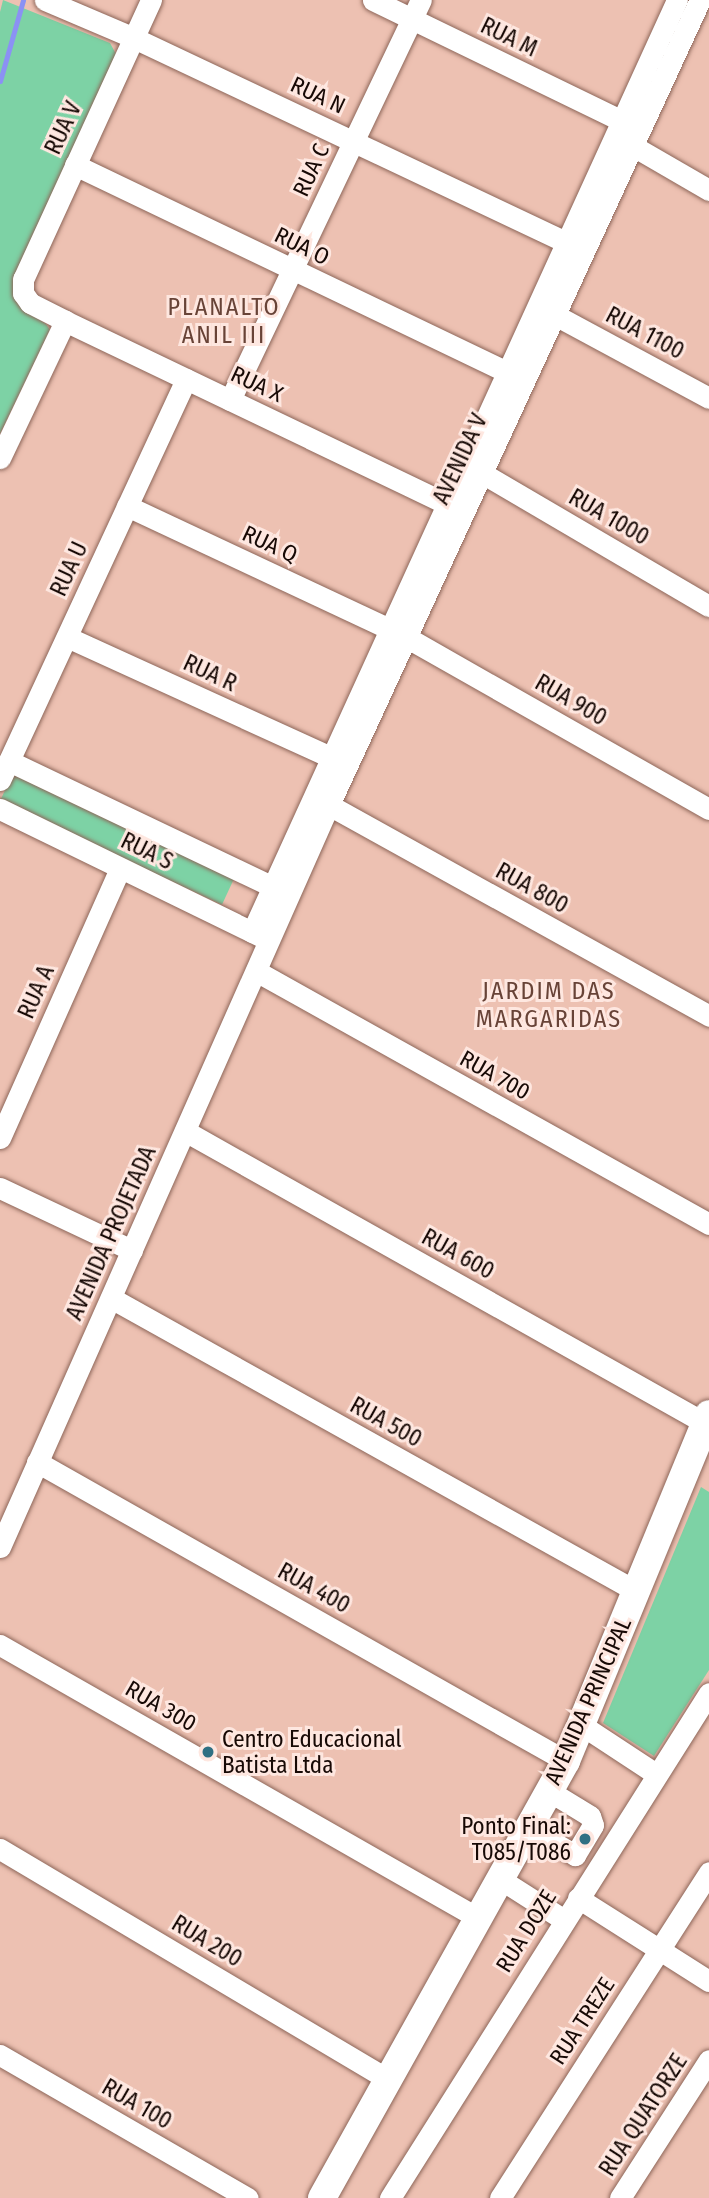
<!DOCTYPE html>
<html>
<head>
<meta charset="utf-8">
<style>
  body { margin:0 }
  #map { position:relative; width:709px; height:2198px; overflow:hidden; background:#edc1b2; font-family:"Fira Sans Condensed",sans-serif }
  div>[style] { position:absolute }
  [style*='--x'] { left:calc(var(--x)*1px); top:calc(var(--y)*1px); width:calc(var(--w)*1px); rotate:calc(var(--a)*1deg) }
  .green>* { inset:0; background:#7dd2a5; transform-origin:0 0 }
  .stream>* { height:5px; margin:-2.5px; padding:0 2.5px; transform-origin:2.5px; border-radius:2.5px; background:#8b91f4 }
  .roads { filter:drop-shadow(0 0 2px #8d6659) drop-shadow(0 0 2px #8d6659) }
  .minor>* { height:21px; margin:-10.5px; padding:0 10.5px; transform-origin:10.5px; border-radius:10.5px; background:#fff }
  .major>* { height:28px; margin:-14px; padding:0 14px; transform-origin:14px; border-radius:14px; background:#fff }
  .dots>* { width:19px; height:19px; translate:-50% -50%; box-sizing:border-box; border:4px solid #fee7e0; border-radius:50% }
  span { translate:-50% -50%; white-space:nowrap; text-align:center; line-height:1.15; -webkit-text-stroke:6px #fee7e0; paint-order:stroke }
  .street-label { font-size:23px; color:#170905 }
  .poi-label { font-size:23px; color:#170905 }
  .left { translate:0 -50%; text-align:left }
  .right { translate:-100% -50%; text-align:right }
  .neighbourhood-label { font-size:24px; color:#684337; letter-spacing:2px }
</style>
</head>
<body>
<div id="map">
  <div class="green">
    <i style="clip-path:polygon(3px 0,110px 43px,116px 54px,14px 278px,25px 310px,46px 324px,50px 330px,0 434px,0 12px)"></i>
    <i style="left:13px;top:773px;width:245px;height:31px;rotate:25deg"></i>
    <i style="clip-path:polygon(701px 1487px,709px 1492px,709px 1670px,654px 1756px,603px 1723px)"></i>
  </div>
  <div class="stream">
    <i style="--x:0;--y:81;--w:84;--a:-74.1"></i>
  </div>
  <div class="roads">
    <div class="minor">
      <i style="--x:45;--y:0;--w:97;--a:23.1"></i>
      <i style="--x:134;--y:38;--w:478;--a:25.3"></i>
      <i style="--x:151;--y:0;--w:307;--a:114.6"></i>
      <i style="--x:23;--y:279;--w:14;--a:90"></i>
      <i style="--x:23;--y:293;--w:12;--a:55"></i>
      <i style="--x:30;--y:303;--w:39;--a:27"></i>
      <i style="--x:65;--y:321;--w:424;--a:25.6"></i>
      <i style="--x:373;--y:0;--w:277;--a:25.9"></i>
      <i style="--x:633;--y:146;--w:88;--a:30.1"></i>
      <i style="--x:75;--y:165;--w:479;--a:25.6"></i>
      <i style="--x:555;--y:315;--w:175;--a:28.3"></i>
      <i style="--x:230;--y:400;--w:443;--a:-64.5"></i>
      <i style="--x:0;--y:458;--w:152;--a:-64.6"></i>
      <i style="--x:482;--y:473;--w:263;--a:30.4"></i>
      <i style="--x:127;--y:506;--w:290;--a:25.1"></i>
      <i style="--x:67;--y:637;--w:291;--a:24.5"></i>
      <i style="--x:406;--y:637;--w:348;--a:29.6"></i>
      <i style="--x:9;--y:761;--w:293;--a:25.5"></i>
      <i style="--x:0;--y:780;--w:442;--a:-65.1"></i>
      <i style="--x:329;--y:805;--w:435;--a:29"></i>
      <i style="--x:0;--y:809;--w:292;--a:26"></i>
      <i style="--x:252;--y:932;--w:1024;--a:-65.49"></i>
      <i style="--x:256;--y:971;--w:519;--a:29.18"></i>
      <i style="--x:185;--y:1131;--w:596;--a:29.32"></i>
      <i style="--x:0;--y:1138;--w:295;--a:-66"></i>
      <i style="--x:0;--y:1188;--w:146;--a:25.2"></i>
      <i style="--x:111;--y:1298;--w:601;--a:29.17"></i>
      <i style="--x:37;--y:1462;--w:608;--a:29.48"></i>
      <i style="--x:0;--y:1547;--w:812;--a:-66.09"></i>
      <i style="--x:329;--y:805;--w:886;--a:-65.26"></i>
      <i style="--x:0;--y:1645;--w:550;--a:29.73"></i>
      <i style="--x:580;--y:1724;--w:91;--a:33.3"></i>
      <i style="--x:528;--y:1827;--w:55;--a:30.8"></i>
      <i style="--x:575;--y:1855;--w:35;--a:-59"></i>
      <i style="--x:593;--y:1825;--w:9;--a:-108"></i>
      <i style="--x:590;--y:1816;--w:48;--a:-148.6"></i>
      <i style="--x:0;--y:1849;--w:451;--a:30.7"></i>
      <i style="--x:500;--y:1879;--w:76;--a:32.6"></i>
      <i style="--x:578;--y:1898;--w:155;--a:32.4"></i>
      <i style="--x:0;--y:2055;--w:286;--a:30"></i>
      <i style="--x:390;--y:2198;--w:597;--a:-57.72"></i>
      <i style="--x:500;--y:2198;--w:387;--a:-57.3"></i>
      <i style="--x:620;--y:2198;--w:164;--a:-57.2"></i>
    </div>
    <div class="major">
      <i style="--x:322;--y:2198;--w:501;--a:-60.82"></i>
      <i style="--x:566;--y:1761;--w:375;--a:-67.6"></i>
    </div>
  </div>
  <div class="dots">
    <i style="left:208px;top:1752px;background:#2f7083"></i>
    <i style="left:585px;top:1839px;background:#2f7083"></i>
  </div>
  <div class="street-label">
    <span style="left:509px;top:37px;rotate:26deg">RUA M</span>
    <span style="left:318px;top:95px;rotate:25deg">RUA N</span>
    <span style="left:63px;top:128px;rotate:-65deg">RUA V</span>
    <span style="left:311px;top:170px;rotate:-65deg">RUA C</span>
    <span style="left:302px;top:246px;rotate:26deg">RUA O</span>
    <span style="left:645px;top:333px;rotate:28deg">RUA 1100</span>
    <span style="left:257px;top:384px;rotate:25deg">RUA X</span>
    <span style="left:460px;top:459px;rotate:-65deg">AVENIDA V</span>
    <span style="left:609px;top:517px;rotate:30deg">RUA 1000</span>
    <span style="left:270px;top:544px;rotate:25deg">RUA Q</span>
    <span style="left:69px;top:569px;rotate:-65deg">RUA U</span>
    <span style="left:210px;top:673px;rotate:25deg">RUA R</span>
    <span style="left:571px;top:700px;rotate:30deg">RUA 900</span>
    <span style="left:147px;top:851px;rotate:26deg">RUA S</span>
    <span style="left:532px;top:888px;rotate:29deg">RUA 800</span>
    <span style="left:36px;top:992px;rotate:-66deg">RUA A</span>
    <span style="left:495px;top:1075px;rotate:29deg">RUA 700</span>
    <span style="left:111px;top:1233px;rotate:-66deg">AVENIDA PROJETADA</span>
    <span style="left:458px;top:1254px;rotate:29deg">RUA 600</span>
    <span style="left:386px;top:1422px;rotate:29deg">RUA 500</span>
    <span style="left:314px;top:1588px;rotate:29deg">RUA 400</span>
    <span style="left:588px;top:1701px;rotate:-66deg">AVENIDA PRINCIPAL</span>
    <span style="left:161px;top:1706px;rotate:30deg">RUA 300</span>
    <span style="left:526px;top:1931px;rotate:-58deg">RUA DOZE</span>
    <span style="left:207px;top:1941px;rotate:31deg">RUA 200</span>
    <span style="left:582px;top:2021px;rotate:-57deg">RUA TREZE</span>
    <span style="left:137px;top:2104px;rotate:30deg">RUA 100</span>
    <span style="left:643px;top:2115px;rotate:-57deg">RUA QUATORZE</span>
  </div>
  <div class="poi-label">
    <span class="left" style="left:222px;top:1752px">Centro Educacional<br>Batista Ltda</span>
    <span class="right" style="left:571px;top:1839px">Ponto Final:<br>T085/T086</span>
  </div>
  <div class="neighbourhood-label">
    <span style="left:224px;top:322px">PLANALTO<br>ANIL III</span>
    <span style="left:549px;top:1006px">JARDIM DAS<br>MARGARIDAS</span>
  </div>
</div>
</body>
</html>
